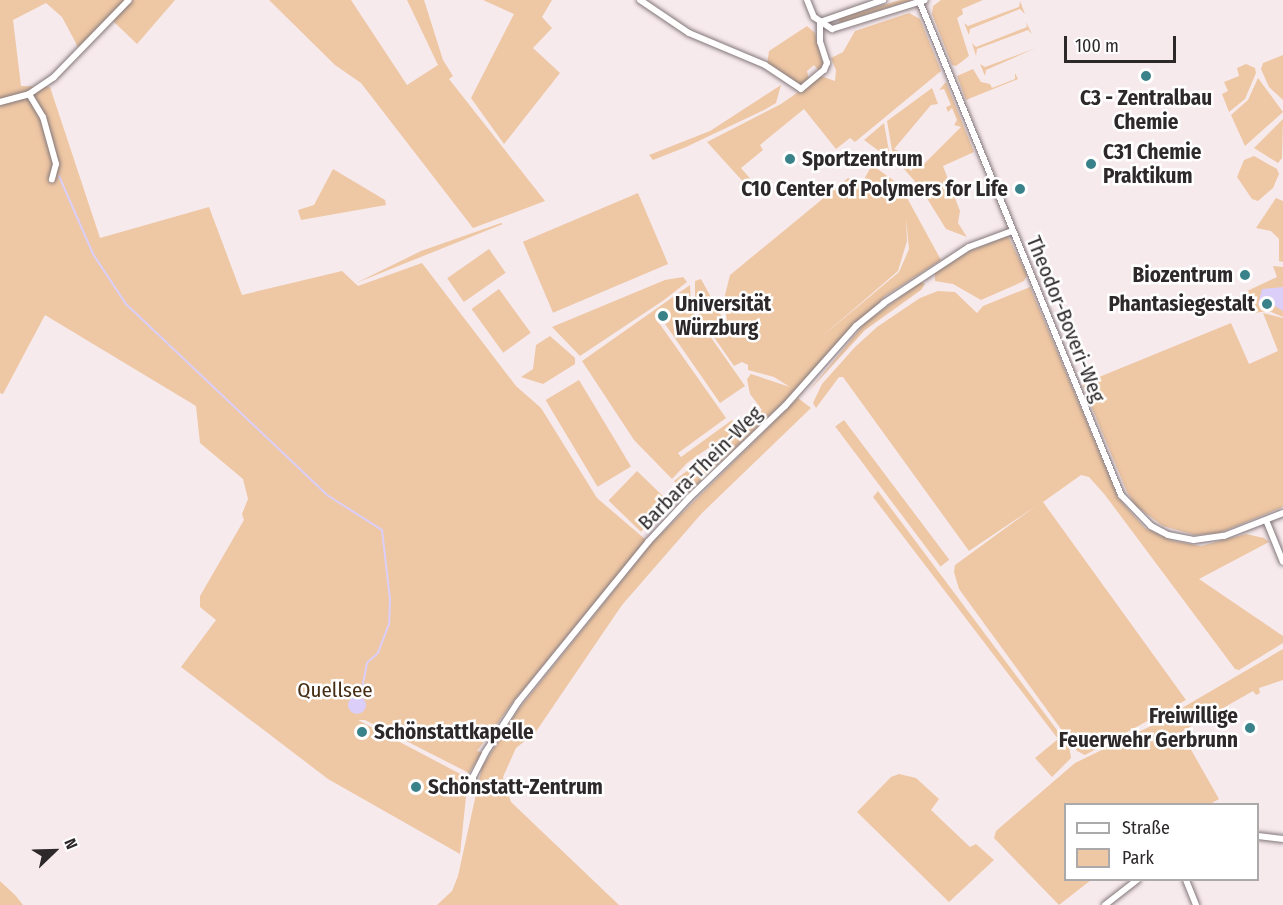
<!DOCTYPE html>
<html>
<head>
<meta charset="utf-8">
<style>
  body { margin:0 }
  #map { position:relative; width:1283px; height:905px; overflow:hidden; background:#f7eaed; font-family:"Fira Sans Condensed",sans-serif }
  div>[style] { position:absolute }
  [style*='--x'] { left:calc(var(--x)*1px); top:calc(var(--y)*1px); width:calc(var(--w)*1px); rotate:calc(var(--a)*1deg) }
  .green>* { inset:0; background:#eec7a4; transform-origin:0 0 }
  .water>* { inset:0; background:#dbcff9 }
  .round { border-radius:50% }
  .stream>* { height:2px; margin:-1px; padding:0 1px; transform-origin:1px; border-radius:1px; background:#dbcff9 }
  .roads { filter:drop-shadow(0 0 2px #827679) drop-shadow(0 0 2px #827679) }
  .minor>* { height:6px; margin:-3px; padding:0 3px; transform-origin:3px; border-radius:3px; background:#fff }
  .dots>* { width:16px; height:16px; translate:-50% -50%; box-sizing:border-box; border:3px solid #fff; border-radius:50% }
  span { translate:-50% -50%; white-space:nowrap; text-align:center; line-height:1.15; -webkit-text-stroke:5px #fff; paint-order:stroke }
  .poi-label { font-size:21px; color:#2d2829; font-weight:700 }
  .left { translate:0 -50%; text-align:left }
  .right { translate:-100% -50%; text-align:right }
  .street-label { font-size:21px; color:#2d2829 }
  .park-label { font-size:21px; color:#452c14 }
  .legend { position:absolute; left:1064px; top:803px; width:195px; height:78px; box-sizing:border-box; background:#fff; border:2px solid #aba9a9; margin:0; padding:8px 10px; list-style:none; font-size:18px; color:#2d2829 }
  .legend li { display:flex; align-items:center; gap:12px; height:30px }
  .legend b { width:30px; border:2px solid #aba9a9 }
  .north { position:absolute; left:24px; top:821px; width:60px; height:60px; -webkit-text-stroke:4px #fff; paint-order:stroke; rotate:67deg; font-size:16px; font-weight:700; line-height:24px; text-align:center; color:#2d2829 }
  .north::after { content:''; display:block; margin:auto; width:21px; height:27px; background:#2d2829; clip-path:polygon(50% 0,100% 100%,50% 72%,0 100%) }
  .scale { position:absolute; left:1064px; top:36px; width:112px; height:27px; box-sizing:border-box; border:3px solid #2d2829; border-top:0; padding-left:8px; font-size:18px; line-height:21px; white-space:nowrap; color:#2d2829; -webkit-text-stroke:4px #fff; paint-order:stroke }
</style>
</head>
<body>
<div id="map">
  <div class="green">
    <i style="clip-path:polygon(0 0,126px 0,79px 49px,62px 17px,46px 3px,13px 20px,21px 86px,50px 87px,100px 238px,209px 207px,242px 295px,342px 271px,358px 286px,422px 263px,516px 386px,541px 408px,597px 498px,646px 540px,513px 702px,477px 751px,482px 752px,469px 773px,365px 720px,358px 720px,468px 778px,460px 854px,328px 779px,181px 667px,216px 620px,200px 607px,200px 596px,244px 520px,242px 514px,248px 499px,243px 479px,200px 443px,196px 406px,45px 315px,3px 394px,0 393px)"></i>
    <i style="clip-path:polygon(132px 0,175px 0,137px 44px,113px 21px)"></i>
    <i style="clip-path:polygon(269px 0,351px 0,407px 85px,438px 65px,407px 0,424px 0,443px 60px,453px 76px,449px 79px,545px 201px,473px 228px,361px 83px,335px 65px)"></i>
    <i style="clip-path:polygon(483px 0,552px 0,542px 17px,552px 28px,533px 48px,560px 73px,504px 144px,471px 98px,514px 14px)"></i>
    <i style="clip-path:polygon(900px 0,912px 0,839px 23px,839px 18px)"></i>
    <i style="clip-path:polygon(941px 0,983px 0,962px 9px,963px 14px,957px 18px,969px 56px,956px 66px,952px 65px,932px 14px,933px 6px)"></i>
    <i style="clip-path:polygon(1020px 1px,1025px 14px,1020px 9px,970px 29px,969px 35px,964px 23px,968px 26px,1019px 7px)"></i>
    <i style="clip-path:polygon(909px 13px,920px 19px,941px 71px,855px 142px,850px 138px,836px 149px,804px 109px,760px 145px,763px 150px,741px 168px,754px 183px,747px 186px,707px 142px,781px 104px,821px 76px,835px 81px,836px 70px,831px 58px,843px 52px,855px 31px)"></i>
    <i style="clip-path:polygon(1026px 22px,1032px 34px,1028px 30px,977px 49px,976px 56px,972px 43px,976px 47px,1027px 27px)"></i>
    <i style="clip-path:polygon(807px 26px,815px 33px,823px 64px,819px 71px,814px 65px,807px 71px,809px 80px,801px 85px,767px 65px,769px 51px)"></i>
    <i style="clip-path:polygon(1036px 48px,986px 70px,985px 76px,980px 64px,985px 67px)"></i>
    <i style="clip-path:polygon(1283px 55px,1283px 100px,1269px 87px,1261px 69px,1263px 63px)"></i>
    <i style="clip-path:polygon(1246px 64px,1255px 68px,1256px 73px,1245px 99px,1229px 112px,1222px 94px,1228px 91px,1224px 82px,1239px 76px,1237px 68px)"></i>
    <i style="clip-path:polygon(973px 69px,981px 82px,990px 84px,992px 88px,1015px 79px,1015px 73px,1018px 79px,966px 100px,957px 76px)"></i>
    <i style="clip-path:polygon(1258px 78px,1283px 112px,1245px 146px,1231px 115px,1248px 100px)"></i>
    <i style="clip-path:polygon(946px 82px,974px 152px,943px 166px,960px 211px,958px 223px,967px 237px,946px 229px,920px 187px,896px 160px,899px 156px,911px 171px,916px 164px,920px 168px,961px 127px,954px 125px,957px 120px,952px 108px,948px 112px,946px 107px,951px 105px,944px 89px,939px 90px)"></i>
    <i style="clip-path:polygon(781px 85px,776px 103px,764px 110px,686px 147px,653px 160px,649px 155px,710px 131px)"></i>
    <i style="clip-path:polygon(932px 88px,938px 104px,931px 105px,894px 149px,899px 151px,893px 156px,887px 121px)"></i>
    <i style="clip-path:polygon(1283px 119px,1282px 158px,1278px 163px,1254px 148px)"></i>
    <i style="clip-path:polygon(884px 123px,890px 157px,887px 157px,864px 140px)"></i>
    <i style="clip-path:polygon(1254px 156px,1277px 169px,1279px 174px,1273px 188px,1258px 201px,1252px 199px,1237px 177px,1244px 160px)"></i>
    <i style="clip-path:polygon(evenodd,872px 165px,900px 185px,941px 260px,885px 296px,787px 399px,687px 494px,674px 481px,726px 440px,724px 437px,687px 463px,672px 479px,634px 440px,582px 361px,690px 285px,691px 309px,745px 386px,720px 403px,663px 321px,659px 323px,726px 418px,678px 453px,681px 457px,732px 420px,738px 428px,762px 410px,750px 394px,747px 379px,751px 374px,790px 387px,774px 377px,748px 370px,748px 365px,742px 362px,734px 366px,695px 310px,695px 281px,701px 279px,728px 328px,724px 299px,730px 275px,848px 178px,862px 183px,872px 165px,906px 218px,909px 249px,899px 272px,819px 339px,898px 271px,907px 241px,906px 218px)"></i>
    <i style="clip-path:polygon(333px 169px,385px 200px,386px 205px,301px 220px,298px 210px,314px 205px)"></i>
    <i style="left:638px;top:193px;width:77px;height:125px;rotate:67deg"></i>
    <i style="clip-path:polygon(1276px 198px,1283px 201px,1283px 262px,1279px 261px,1279px 239px,1271px 231px,1256px 228px)"></i>
    <i style="clip-path:polygon(501px 223px,503px 224px,356px 283px,421px 251px)"></i>
    <i style="clip-path:polygon(1008px 236px,1027px 275px,1024px 281px,981px 300px,953px 284px,935px 281px,935px 273px,970px 251px)"></i>
    <i style="left:489px;top:249px;width:29px;height:51px;rotate:55deg"></i>
    <i style="clip-path:polygon(1273px 266px,1283px 267px,1283px 317px,1269px 311px,1253px 313px,1245px 292px,1277px 277px)"></i>
    <i style="clip-path:polygon(683px 277px,687px 282px,664px 300px,580px 356px,552px 327px,665px 280px)"></i>
    <i style="clip-path:polygon(921px 282px,925px 284px,921px 290px,865px 330px,807px 393px,865px 323px)"></i>
    <i style="clip-path:polygon(1030px 287px,1119px 499px,1145px 528px,1173px 541px,1201px 546px,1246px 534px,1264px 538px,1269px 542px,1199px 579px,1283px 636px,1283px 643px,1239px 670px,1235px 669px,1105px 495px,1089px 477px,1081px 475px,1043px 502px,1186px 700px,1085px 755px,1077px 751px,959px 589px,954px 572px,955px 565px,966px 557px,1036px 506px,969px 551px,843px 377px,839px 377px,816px 408px,813px 403px,822px 384px,855px 347px,877px 327px,920px 298px,938px 291px,955px 292px,977px 313px,983px 306px)"></i>
    <i style="left:499px;top:289px;width:54px;height:34px;rotate:54deg"></i>
    <i style="clip-path:polygon(1263px 313px,1283px 318px,1283px 507px,1219px 533px,1195px 535px,1163px 526px,1136px 506px,1127px 492px,1082px 384px,1231px 323px,1249px 364px,1278px 351px)"></i>
    <i style="clip-path:polygon(550px 336px,575px 358px,575px 364px,543px 384px,521px 377px,533px 369px,536px 345px)"></i>
    <i style="left:579px;top:380px;width:101px;height:39px;rotate:59deg"></i>
    <i style="clip-path:polygon(798px 398px,811px 408px,702px 513px,622px 605px,535px 733px,516px 748px,503px 777px,511px 802px,619px 905px,437px 905px,452px 891px,458px 876px,482px 767px,518px 710px,652px 543px)"></i>
    <i style="left:844px;top:420px;width:175px;height:11px;rotate:53deg"></i>
    <i style="left:637px;top:471px;width:45px;height:41px;rotate:44deg"></i>
    <i style="clip-path:polygon(878px 491px,1069px 746px,1071px 758px,1052px 777px,1035px 758px,1058px 739px,873px 497px)"></i>
    <i style="clip-path:polygon(1283px 649px,1283px 680px,1259px 688px,1260px 693px,1256px 695px,1253px 691px,1181px 732px,1219px 799px,1210px 804px,1066px 804px,1066px 880px,1091px 880px,1059px 905px,994px 838px,996px 831px,1075px 763px,1151px 726px)"></i>
    <i style="clip-path:polygon(899px 774px,916px 778px,939px 799px,931px 810px,970px 847px,976px 844px,994px 860px,949px 902px,857px 812px,891px 777px)"></i>
    <i style="clip-path:polygon(0 881px,16px 896px,23px 905px,0 905px)"></i>
  </div>
  <div class="water">
    <i style="clip-path:polygon(1283px 287px,1283px 311px,1269px 302px,1258px 305px,1262px 289px)"></i>
    <i class="round" style="left:348px;top:696px;width:18px;height:18px"></i>
  </div>
  <div class="stream">
    <i style="--x:59;--y:176;--w:85;--a:66.4"></i>
    <i style="--x:93;--y:254;--w:60;--a:56.6"></i>
    <i style="--x:126;--y:304;--w:277;--a:43.5"></i>
    <i style="--x:327;--y:495;--w:65;--a:32.5"></i>
    <i style="--x:382;--y:530;--w:69;--a:83.4"></i>
    <i style="--x:390;--y:599;--w:25;--a:92"></i>
    <i style="--x:389;--y:624;--w:31;--a:111"></i>
    <i style="--x:378;--y:653;--w:15;--a:138"></i>
    <i style="--x:367;--y:663;--w:36;--a:101"></i>
  </div>
  <div class="roads">
    <div class="minor">
      <i style="--x:640;--y:0;--w:59;--a:34"></i>
      <i style="--x:689;--y:33;--w:82;--a:22.8"></i>
      <i style="--x:765;--y:65;--w:43;--a:33.7"></i>
      <i style="--x:801;--y:89;--w:30;--a:-40"></i>
      <i style="--x:824;--y:70;--w:8;--a:-67"></i>
      <i style="--x:827;--y:63;--w:22;--a:-108"></i>
      <i style="--x:820;--y:42;--w:20;--a:-90"></i>
      <i style="--x:807;--y:0;--w:18;--a:68"></i>
      <i style="--x:814;--y:17;--w:22;--a:34"></i>
      <i style="--x:832;--y:29;--w:97;--a:-17.3"></i>
      <i style="--x:919;--y:0;--w:535;--a:67.8"></i>
      <i style="--x:1121;--y:495;--w:43;--a:45.9"></i>
      <i style="--x:1151;--y:526;--w:19;--a:28"></i>
      <i style="--x:1168;--y:535;--w:26;--a:11"></i>
      <i style="--x:1194;--y:540;--w:30;--a:-8"></i>
      <i style="--x:1224;--y:536;--w:63;--a:-21.3"></i>
      <i style="--x:820;--y:22;--w:67;--a:-19.2"></i>
      <i style="--x:29;--y:94;--w:27;--a:59"></i>
      <i style="--x:43;--y:117;--w:49;--a:74.5"></i>
      <i style="--x:56;--y:164;--w:16;--a:105"></i>
      <i style="--x:0;--y:102;--w:30;--a:-15"></i>
      <i style="--x:29;--y:94;--w:30;--a:-34"></i>
      <i style="--x:54;--y:77;--w:107;--a:-45.8"></i>
      <i style="--x:1266;--y:520;--w:45;--a:68"></i>
      <i style="--x:473;--y:789;--w:12;--a:-90"></i>
      <i style="--x:473;--y:777;--w:27;--a:-63"></i>
      <i style="--x:485;--y:753;--w:61;--a:-57.1"></i>
      <i style="--x:518;--y:702;--w:206;--a:-50.9"></i>
      <i style="--x:648;--y:542;--w:60;--a:-47"></i>
      <i style="--x:689;--y:498;--w:133;--a:-43.8"></i>
      <i style="--x:785;--y:406;--w:107;--a:-48.4"></i>
      <i style="--x:856;--y:326;--w:36;--a:-39"></i>
      <i style="--x:884;--y:303;--w:102;--a:-33.4"></i>
      <i style="--x:969;--y:247;--w:46;--a:-20.4"></i>
      <i style="--x:1258;--y:836;--w:25;--a:7"></i>
      <i style="--x:1186;--y:880;--w:27;--a:68"></i>
      <i style="--x:1105;--y:905;--w:41;--a:-38"></i>
    </div>
  </div>
  <div class="dots">
    <i style="left:1146px;top:76px;background:#3a828a"></i>
    <i style="left:790px;top:159px;background:#3a828a"></i>
    <i style="left:1091px;top:164px;background:#3a828a"></i>
    <i style="left:1020px;top:189px;background:#3a828a"></i>
    <i style="left:1245px;top:275px;background:#3a828a"></i>
    <i style="left:1267px;top:304px;background:#3a828a"></i>
    <i style="left:663px;top:316px;background:#3a828a"></i>
    <i style="left:1250px;top:728px;background:#3a828a"></i>
    <i style="left:362px;top:732px;background:#3a828a"></i>
    <i style="left:416px;top:787px;background:#3a828a"></i>
  </div>
  <div class="poi-label">
    <span style="left:1146px;top:110px">C3 - Zentralbau<br>Chemie</span>
    <span class="left" style="left:1103px;top:164px">C31 Chemie<br>Praktikum</span>
    <span class="left" style="left:802px;top:159px">Sportzentrum</span>
    <span class="right" style="left:1008px;top:189px">C10 Center of Polymers for Life</span>
    <span class="right" style="left:1233px;top:275px">Biozentrum</span>
    <span class="left" style="left:675px;top:316px">Universität<br>Würzburg</span>
    <span class="right" style="left:1255px;top:304px">Phantasiegestalt</span>
    <span class="right" style="left:1238px;top:728px">Freiwillige<br>Feuerwehr Gerbrunn</span>
    <span class="left" style="left:374px;top:732px">Schönstattkapelle</span>
    <span class="left" style="left:428px;top:787px">Schönstatt-Zentrum</span>
  </div>
  <div class="street-label">
    <span style="left:1066px;top:319px;rotate:68deg">Theodor-Boveri-Weg</span>
    <span style="left:700px;top:468px;rotate:-45deg">Barbara-Thein-Weg</span>
  </div>
  <div class="park-label">
    <span style="left:335px;top:690px">Quellsee</span>
  </div>
  <ul class="legend">
  <li><b style="height:8px;background:#fff"></b>Straße</li>
  <li><b style="height:16px;background:#eec7a4"></b>Park</li>
  </ul>
  <div class="north">N</div>
  <div class="scale">100 m</div>
</div>
</body>
</html>
